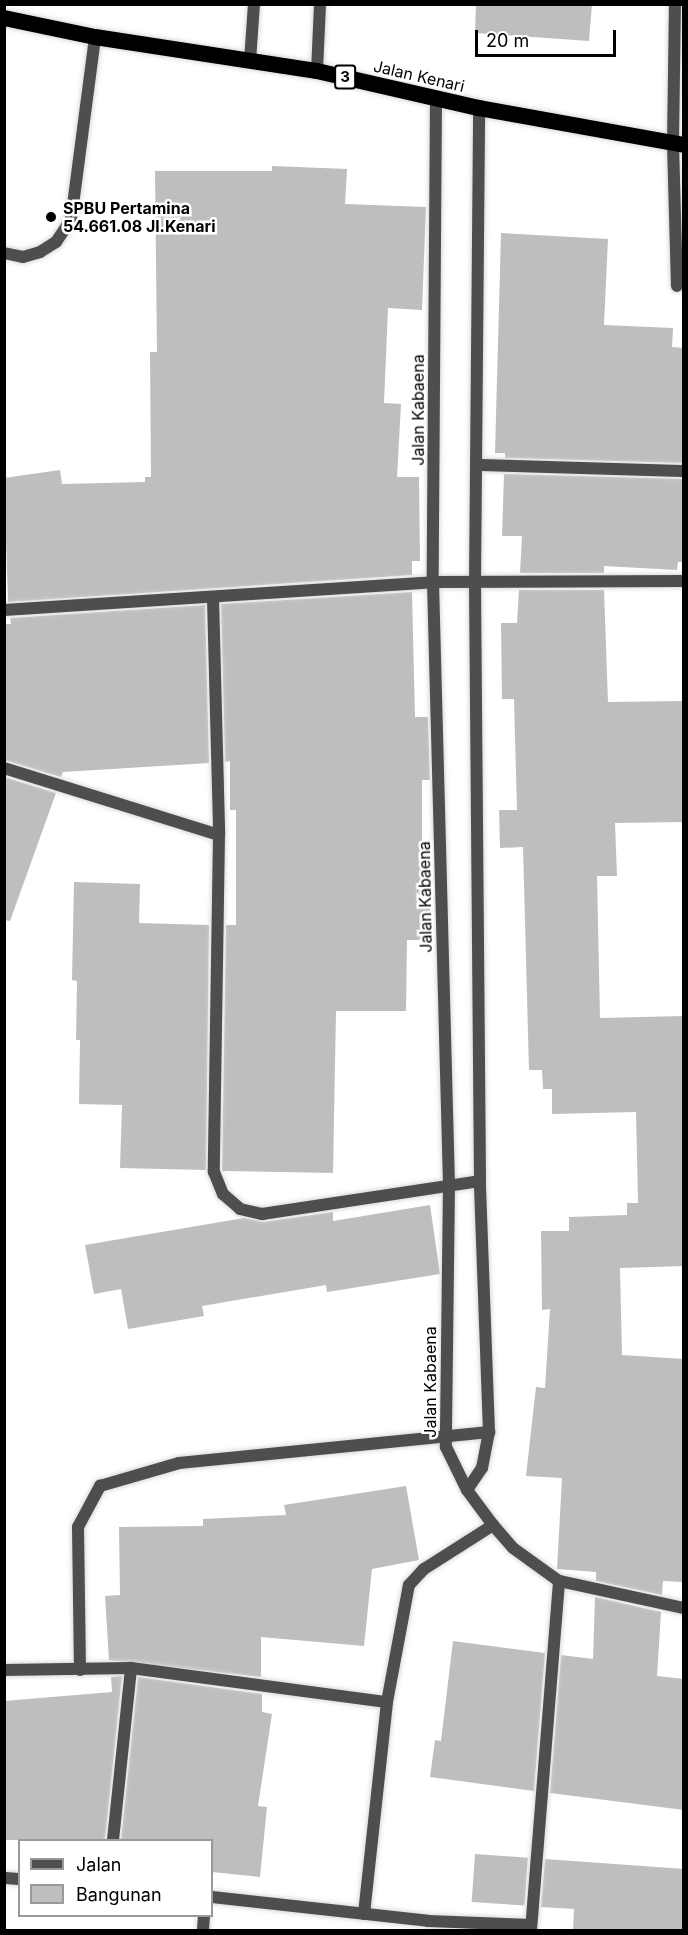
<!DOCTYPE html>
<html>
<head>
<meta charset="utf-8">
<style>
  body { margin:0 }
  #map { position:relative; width:688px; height:1935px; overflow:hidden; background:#fff; font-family:Inter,sans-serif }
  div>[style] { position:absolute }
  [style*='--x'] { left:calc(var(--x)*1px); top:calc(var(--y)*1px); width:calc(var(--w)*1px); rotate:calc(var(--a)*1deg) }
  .building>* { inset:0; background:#bebebe; transform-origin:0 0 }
  .roads { filter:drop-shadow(0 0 2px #dbdbdb) drop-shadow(0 0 2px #dbdbdb) }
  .service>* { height:12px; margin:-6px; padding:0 6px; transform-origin:6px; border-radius:6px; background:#4e4e4e }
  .minor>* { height:12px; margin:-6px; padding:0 6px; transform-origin:6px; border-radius:6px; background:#4e4e4e }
  .trunk>* { height:16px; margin:-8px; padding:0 8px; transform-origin:8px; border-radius:8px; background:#000 }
  .dots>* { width:16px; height:16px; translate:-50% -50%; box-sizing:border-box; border:3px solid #fff; border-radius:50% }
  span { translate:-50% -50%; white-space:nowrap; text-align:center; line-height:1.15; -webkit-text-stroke:5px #fff; paint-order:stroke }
  .shield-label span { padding:2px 4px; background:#fff; border:2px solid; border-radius:4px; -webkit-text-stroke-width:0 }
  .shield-label { font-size:15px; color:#000; font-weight:700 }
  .street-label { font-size:16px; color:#000 }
  .poi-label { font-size:16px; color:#000; font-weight:700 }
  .left { translate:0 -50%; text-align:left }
  .frame { position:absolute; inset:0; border:6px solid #000; pointer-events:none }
  .legend { position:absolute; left:18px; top:1839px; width:195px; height:78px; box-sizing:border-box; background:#fff; border:2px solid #999; margin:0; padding:8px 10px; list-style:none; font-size:18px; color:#000 }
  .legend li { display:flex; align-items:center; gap:12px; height:30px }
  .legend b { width:30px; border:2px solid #999 }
  .scale { position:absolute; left:475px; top:30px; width:141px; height:27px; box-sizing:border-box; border:3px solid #000; border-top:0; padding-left:8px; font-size:18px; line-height:21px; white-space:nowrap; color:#000; -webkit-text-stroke:4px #fff; paint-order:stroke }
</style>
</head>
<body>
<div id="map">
  <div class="building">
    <i style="clip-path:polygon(476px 4px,592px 4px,589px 41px,475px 33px)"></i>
    <i style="clip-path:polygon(272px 166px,347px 169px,345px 204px,426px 207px,422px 310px,388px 308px,384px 403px,401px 404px,397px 477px,419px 477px,420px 561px,412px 561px,412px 575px,8px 602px,4px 478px,60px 470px,62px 484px,145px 482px,145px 477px,151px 477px,150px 352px,157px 352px,155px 171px,272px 171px)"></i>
    <i style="clip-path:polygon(501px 233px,608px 239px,604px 325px,673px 328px,672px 347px,684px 348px,684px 463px,505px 458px,505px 453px,495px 453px)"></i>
    <i style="clip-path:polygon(504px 474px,684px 479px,684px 562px,678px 562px,677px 570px,604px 566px,604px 573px,520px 573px,522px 536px,502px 536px)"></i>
    <i style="clip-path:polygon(519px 590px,604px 590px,608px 702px,684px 701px,684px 822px,615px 823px,617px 876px,597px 876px,600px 1018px,684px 1016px,684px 1266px,620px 1268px,622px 1355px,684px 1359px,684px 1582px,663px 1581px,662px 1595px,596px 1581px,596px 1572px,557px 1569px,562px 1478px,526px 1476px,536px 1387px,545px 1388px,550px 1309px,542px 1310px,541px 1231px,569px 1231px,569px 1217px,627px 1215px,627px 1203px,638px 1203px,636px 1112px,552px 1114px,552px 1089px,543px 1089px,542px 1070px,529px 1070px,523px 847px,500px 848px,499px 810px,517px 810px,514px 699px,502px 699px,501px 623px,517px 623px)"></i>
    <i style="clip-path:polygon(412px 592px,415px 717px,428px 717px,430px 780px,422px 780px,422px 862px,430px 862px,430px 940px,407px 940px,406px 1011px,336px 1011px,333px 1173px,222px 1171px,226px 925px,236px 925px,236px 810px,230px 810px,230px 761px,225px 762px,221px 604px)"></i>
    <i style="clip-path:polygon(205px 605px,209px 763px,63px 772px,61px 777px,4px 760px,4px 624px,11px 624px,10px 618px)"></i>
    <i style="clip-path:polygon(4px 777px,56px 793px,10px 921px,4px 920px)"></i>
    <i style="clip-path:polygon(74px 882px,140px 884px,139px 923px,209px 925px,206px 1170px,120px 1168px,122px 1105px,79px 1104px,80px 1040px,76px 1040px,77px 981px,72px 980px)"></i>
    <i style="clip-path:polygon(430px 1205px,440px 1274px,327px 1292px,326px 1285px,202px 1306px,204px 1316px,128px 1329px,121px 1289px,94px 1294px,85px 1245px,244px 1218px,263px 1222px,333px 1212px,333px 1221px)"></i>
    <i style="clip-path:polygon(406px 1486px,419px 1560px,372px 1569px,364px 1646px,261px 1637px,261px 1677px,109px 1660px,105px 1596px,120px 1595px,119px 1527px,203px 1526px,203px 1519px,286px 1515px,284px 1505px)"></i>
    <i style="clip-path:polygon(595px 1597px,661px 1612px,657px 1676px,684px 1679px,684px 1810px,550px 1793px,561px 1655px,593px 1659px)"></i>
    <i style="clip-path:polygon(453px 1641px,545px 1653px,534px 1791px,430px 1777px,435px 1740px,441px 1741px)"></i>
    <i style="clip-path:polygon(122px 1676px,105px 1840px,4px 1840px,4px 1701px,112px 1692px,111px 1677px)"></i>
    <i style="clip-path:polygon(138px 1677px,262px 1694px,262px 1712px,272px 1714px,258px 1806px,267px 1807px,260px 1877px,212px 1872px,212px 1840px,121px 1840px)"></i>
    <i style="left:475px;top:1854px;width:53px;height:48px;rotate:4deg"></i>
    <i style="clip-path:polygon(545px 1859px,684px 1869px,684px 1930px,573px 1930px,574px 1909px,541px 1907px)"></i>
  </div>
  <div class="roads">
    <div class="service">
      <i style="--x:250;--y:61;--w:57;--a:-86"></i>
      <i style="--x:317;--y:71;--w:67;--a:-87.4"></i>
      <i style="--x:673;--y:144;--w:140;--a:-89.2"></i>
      <i style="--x:4;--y:253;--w:19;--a:12"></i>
      <i style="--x:23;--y:257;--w:18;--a:-16"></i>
      <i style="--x:40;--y:252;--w:19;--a:-32"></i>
      <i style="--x:56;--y:242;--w:27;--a:-56"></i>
      <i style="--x:71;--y:220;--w:185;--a:-82.5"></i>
    </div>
    <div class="minor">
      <i style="--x:436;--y:98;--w:484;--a:90.4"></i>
      <i style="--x:433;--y:582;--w:602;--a:88.48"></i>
      <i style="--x:449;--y:1184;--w:263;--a:90.7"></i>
      <i style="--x:446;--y:1447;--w:48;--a:64"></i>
      <i style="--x:467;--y:1490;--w:44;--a:53.4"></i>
      <i style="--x:493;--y:1525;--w:30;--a:49"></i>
      <i style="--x:513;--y:1548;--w:57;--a:35.7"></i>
      <i style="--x:559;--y:1581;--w:128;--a:12.2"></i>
      <i style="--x:673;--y:144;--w:142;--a:88.4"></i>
      <i style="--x:479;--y:465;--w:205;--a:1.7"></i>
      <i style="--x:213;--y:598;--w:237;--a:88.5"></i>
      <i style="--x:219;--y:835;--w:337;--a:90.9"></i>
      <i style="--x:214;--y:1172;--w:24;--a:68"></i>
      <i style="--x:223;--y:1194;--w:23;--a:41"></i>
      <i style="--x:240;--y:1209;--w:23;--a:13"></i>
      <i style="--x:262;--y:1214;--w:220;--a:-8.6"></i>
      <i style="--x:4;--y:610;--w:430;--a:-3.7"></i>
      <i style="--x:433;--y:582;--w:251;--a:-0.2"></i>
      <i style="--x:4;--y:768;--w:225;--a:17.3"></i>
      <i style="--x:467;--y:1490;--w:27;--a:-56"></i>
      <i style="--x:482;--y:1468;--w:37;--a:-79"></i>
      <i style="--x:489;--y:1432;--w:251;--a:-92.1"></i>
      <i style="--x:480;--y:1181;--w:598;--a:-90.48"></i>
      <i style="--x:475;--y:583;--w:475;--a:-89.5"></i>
      <i style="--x:4;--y:1670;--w:127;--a:-0.9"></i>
      <i style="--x:131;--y:1668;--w:258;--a:7.6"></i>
      <i style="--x:80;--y:1670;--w:143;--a:-90.8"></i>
      <i style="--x:78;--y:1527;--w:47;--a:-61.8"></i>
      <i style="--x:100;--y:1486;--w:82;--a:-16.2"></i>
      <i style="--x:179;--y:1463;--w:312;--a:-5.7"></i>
      <i style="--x:113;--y:1840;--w:173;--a:-84"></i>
      <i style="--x:4;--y:1878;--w:16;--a:4"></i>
      <i style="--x:212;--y:1897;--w:217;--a:6.3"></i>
      <i style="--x:428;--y:1921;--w:103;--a:2.2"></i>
      <i style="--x:364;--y:1914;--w:213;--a:-83.8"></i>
      <i style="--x:387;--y:1702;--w:119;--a:-79.4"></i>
      <i style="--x:409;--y:1585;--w:22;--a:-47"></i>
      <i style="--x:424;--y:1569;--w:82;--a:-32.5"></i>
      <i style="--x:203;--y:1930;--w:14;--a:-86"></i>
      <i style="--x:531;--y:1930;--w:350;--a:-85.4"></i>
    </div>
    <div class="trunk">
      <i style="--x:4;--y:18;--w:93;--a:11.8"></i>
      <i style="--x:95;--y:37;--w:225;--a:8.7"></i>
      <i style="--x:317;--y:71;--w:166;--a:12.9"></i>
      <i style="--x:479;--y:108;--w:208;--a:10.2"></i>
    </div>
  </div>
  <div class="dots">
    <i style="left:51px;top:217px;background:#000"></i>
  </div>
  <div class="shield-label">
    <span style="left:345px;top:77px">3</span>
  </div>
  <div class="street-label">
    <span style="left:419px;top:76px;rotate:13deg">Jalan Kenari</span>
    <span style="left:418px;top:410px;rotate:-90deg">Jalan Kabaena</span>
    <span style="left:425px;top:897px;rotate:-91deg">Jalan Kabaena</span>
    <span style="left:430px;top:1382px;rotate:-90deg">Jalan Kabaena</span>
  </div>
  <div class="poi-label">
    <span class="left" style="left:63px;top:217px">SPBU Pertamina<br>54.661.08 Jl.Kenari</span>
  </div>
  <div class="frame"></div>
  <ul class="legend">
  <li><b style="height:8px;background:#4e4e4e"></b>Jalan</li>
  <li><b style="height:16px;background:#bebebe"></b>Bangunan</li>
  </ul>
  <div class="scale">20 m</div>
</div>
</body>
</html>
